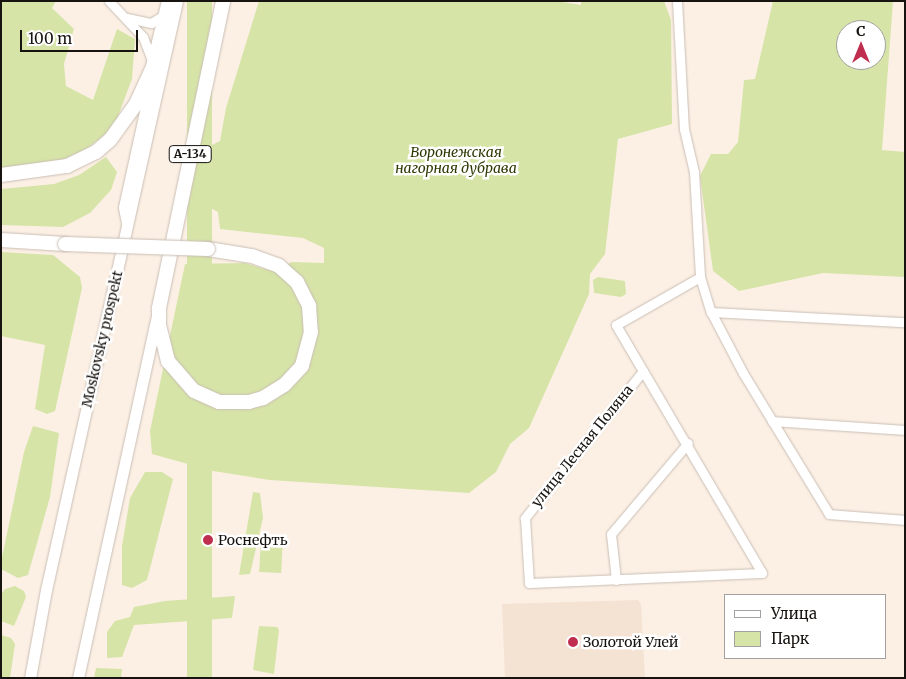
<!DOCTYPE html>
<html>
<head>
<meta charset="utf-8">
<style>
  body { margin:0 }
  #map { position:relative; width:906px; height:679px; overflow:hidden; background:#fcf0e5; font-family:Merriweather,serif }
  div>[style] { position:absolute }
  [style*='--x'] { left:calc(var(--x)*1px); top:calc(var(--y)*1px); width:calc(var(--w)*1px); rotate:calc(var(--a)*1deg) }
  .built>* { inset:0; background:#f4e2d3 }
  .green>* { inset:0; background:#d6e4a8; transform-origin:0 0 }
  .roads { filter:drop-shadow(0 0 1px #cabeb4) drop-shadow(0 0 1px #cabeb4) }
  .minor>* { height:9px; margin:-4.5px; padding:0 4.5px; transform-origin:4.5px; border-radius:4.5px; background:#fff }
  .major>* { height:11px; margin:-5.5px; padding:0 5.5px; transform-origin:5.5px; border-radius:5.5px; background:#fff }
  .highway>* { height:14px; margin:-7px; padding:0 7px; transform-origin:7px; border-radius:7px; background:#fff }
  .bridges { filter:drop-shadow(0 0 1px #cabeb4) drop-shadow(0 0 1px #cabeb4) }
  .highway-bridge>* { height:14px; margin:-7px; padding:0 7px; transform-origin:7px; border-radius:7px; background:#fff }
  .dots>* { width:14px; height:14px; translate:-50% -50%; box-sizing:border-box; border:2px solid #fff; border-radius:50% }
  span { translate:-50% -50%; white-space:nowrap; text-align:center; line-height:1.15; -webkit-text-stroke:5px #fff; paint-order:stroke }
  .shield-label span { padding:1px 4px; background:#fff; border:1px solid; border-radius:4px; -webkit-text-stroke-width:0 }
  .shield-label { font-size:12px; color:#171310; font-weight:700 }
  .park-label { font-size:14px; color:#2f3704; font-style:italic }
  .street-label { font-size:14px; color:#171310 }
  .poi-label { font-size:14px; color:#171310 }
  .left { translate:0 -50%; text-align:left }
  .frame { position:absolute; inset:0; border:2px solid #171310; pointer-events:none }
  .legend { position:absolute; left:724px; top:594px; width:162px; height:65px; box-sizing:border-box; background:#fff; border:1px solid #a2a19f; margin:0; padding:6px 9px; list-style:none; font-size:15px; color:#171310 }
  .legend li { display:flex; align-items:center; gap:10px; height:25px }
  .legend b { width:25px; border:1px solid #a2a19f }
  .north { position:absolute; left:836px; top:20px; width:50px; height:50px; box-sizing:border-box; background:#fff; border:1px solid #a2a19f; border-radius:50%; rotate:0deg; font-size:14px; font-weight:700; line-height:20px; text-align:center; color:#171310 }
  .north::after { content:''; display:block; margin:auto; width:18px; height:22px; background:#bf2e4e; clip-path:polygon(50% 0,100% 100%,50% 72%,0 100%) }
  .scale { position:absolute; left:20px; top:30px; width:118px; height:22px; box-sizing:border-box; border:2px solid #171310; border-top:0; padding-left:6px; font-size:15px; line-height:18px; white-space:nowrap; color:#171310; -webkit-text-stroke:4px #fff; paint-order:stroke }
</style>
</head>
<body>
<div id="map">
  <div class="built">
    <i style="clip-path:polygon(638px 600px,641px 604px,645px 678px,505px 678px,502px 604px)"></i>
  </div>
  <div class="green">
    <i style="clip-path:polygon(1px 1px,56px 1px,52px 8px,74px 29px,64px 64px,66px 86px,93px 100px,117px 29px,135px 39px,132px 79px,114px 127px,84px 151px,55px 163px,1px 169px)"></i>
    <i style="left:187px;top:1px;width:25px;height:693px"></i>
    <i style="clip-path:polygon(259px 1px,556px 1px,581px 5px,581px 1px,664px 1px,671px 20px,672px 124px,618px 139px,605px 254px,590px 274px,589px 294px,529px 428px,510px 444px,496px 472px,469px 493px,270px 480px,213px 471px,152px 454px,150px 431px,185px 264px,245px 263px,272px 271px,292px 262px,324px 263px,324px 248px,303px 238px,220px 229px,218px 212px,200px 202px,210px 146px,220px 141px,226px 108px)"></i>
    <i style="clip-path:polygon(evenodd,773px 1px,893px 1px,882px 150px,905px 152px,905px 277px,823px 273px,739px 291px,713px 271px,700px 176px,711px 154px,728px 154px,738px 142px,744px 80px,755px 79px,773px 1px,846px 30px,876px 30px,876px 60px,846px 60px,846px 30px)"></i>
    <i style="clip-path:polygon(106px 157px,117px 172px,111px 190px,90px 213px,63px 227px,1px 225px,1px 189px,54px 184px,79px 175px)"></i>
    <i style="clip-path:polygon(1px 252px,53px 255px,80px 277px,82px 288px,55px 411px,47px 414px,35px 409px,45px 345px,1px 336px)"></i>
    <i style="clip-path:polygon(598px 277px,625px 281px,626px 294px,621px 297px,594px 293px,593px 280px)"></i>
    <i style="clip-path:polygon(33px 426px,59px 433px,50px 497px,28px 575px,18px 578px,1px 569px,1px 562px,24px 452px)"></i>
    <i style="clip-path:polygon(145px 472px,162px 472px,173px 479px,147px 580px,132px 588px,122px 585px,122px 546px,130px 498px)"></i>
    <i style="clip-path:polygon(253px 492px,260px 493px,263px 518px,250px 574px,239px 575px)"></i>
    <i style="left:261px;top:537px;width:22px;height:35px;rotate:3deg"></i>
    <i style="clip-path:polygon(15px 586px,24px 591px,26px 597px,14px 626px,1px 621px,1px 594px,5px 589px)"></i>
    <i style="clip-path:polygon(235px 596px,232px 618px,134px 625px,122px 657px,107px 658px,107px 632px,115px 621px,130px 617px,134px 607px,165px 601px)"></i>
    <i style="clip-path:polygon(259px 626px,277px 627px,279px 630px,274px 674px,253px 670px)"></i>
    <i style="clip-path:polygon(1px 635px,11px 638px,15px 644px,10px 678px,1px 678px)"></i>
    <i style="clip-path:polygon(96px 668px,122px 669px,121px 678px,94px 678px)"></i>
  </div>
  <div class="roads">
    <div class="minor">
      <i style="--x:109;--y:1;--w:50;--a:46.6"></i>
      <i style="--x:143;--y:37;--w:26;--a:69"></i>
      <i style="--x:677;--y:1;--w:128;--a:86.9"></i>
      <i style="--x:684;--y:129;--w:44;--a:76.9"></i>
      <i style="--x:694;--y:172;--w:105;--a:86.7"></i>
      <i style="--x:700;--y:277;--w:37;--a:73"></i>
      <i style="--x:711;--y:312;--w:69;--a:62.3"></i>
      <i style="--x:743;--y:373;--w:165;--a:58.6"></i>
      <i style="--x:829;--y:514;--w:76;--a:4.5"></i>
      <i style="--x:127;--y:18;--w:25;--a:12"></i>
      <i style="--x:151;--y:23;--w:15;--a:-32"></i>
      <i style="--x:126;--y:223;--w:16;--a:-101"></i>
      <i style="--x:123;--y:207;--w:126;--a:-77.6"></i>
      <i style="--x:711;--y:312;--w:194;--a:3"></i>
      <i style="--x:643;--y:371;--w:189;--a:128.8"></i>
      <i style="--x:525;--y:518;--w:65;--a:86.5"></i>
      <i style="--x:529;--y:583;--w:233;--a:-2.5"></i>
      <i style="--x:762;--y:573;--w:288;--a:-120.5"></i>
      <i style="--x:616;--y:325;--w:97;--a:-29.7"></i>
      <i style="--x:772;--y:421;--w:133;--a:3.9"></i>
      <i style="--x:616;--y:580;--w:46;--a:-96.2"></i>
      <i style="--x:611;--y:534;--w:119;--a:-49.8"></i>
    </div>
    <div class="major">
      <i style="--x:30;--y:678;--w:89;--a:-79.7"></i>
      <i style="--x:46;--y:590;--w:603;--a:-77.46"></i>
      <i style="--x:78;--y:678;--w:370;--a:-77.7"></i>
    </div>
    <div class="highway">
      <i style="--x:1;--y:175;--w:67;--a:-7.8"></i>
      <i style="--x:67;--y:166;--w:32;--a:-26"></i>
      <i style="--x:96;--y:152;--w:18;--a:-41"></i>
      <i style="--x:110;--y:140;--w:44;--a:-54.2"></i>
      <i style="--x:136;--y:104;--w:41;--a:-65.3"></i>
      <i style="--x:153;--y:67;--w:68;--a:-76.4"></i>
      <i style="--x:1;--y:240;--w:64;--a:3.6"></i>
      <i style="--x:208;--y:249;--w:45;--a:9"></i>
      <i style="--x:252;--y:256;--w:29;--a:20"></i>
      <i style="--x:279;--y:266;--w:24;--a:42"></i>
      <i style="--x:297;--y:282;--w:27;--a:63"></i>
      <i style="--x:309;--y:306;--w:26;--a:86"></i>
      <i style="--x:311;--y:332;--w:35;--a:105"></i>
      <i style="--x:302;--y:366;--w:26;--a:133"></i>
      <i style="--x:284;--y:385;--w:25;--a:148"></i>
      <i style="--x:263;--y:398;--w:15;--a:164"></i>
      <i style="--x:249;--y:402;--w:30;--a:180"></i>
      <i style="--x:219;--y:402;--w:27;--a:-156"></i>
      <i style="--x:194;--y:391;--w:40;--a:-131"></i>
      <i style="--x:168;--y:361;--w:37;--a:-104"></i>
      <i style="--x:159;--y:325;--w:17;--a:-90"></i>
      <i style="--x:159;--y:308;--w:314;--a:-78.2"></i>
    </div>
  </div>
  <div class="bridges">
    <div class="highway-bridge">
      <i style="--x:65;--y:244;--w:143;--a:2"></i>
    </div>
  </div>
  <div class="dots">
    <i style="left:208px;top:540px;background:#bf2e4e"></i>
    <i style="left:573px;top:642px;background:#bf2e4e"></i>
  </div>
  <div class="shield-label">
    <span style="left:190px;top:154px">А-134</span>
  </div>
  <div class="park-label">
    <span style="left:456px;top:160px">Воронежская<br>нагорная дубрава</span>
  </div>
  <div class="street-label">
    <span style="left:102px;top:339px;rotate:-77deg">Moskovsky prospekt</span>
    <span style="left:582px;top:446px;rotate:-51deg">улица Лесная Поляна</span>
  </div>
  <div class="poi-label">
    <span class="left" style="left:218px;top:540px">Роснефть</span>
    <span class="left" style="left:583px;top:642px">Золотой Улей</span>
  </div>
  <div class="frame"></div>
  <ul class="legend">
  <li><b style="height:6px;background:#fff"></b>Улица</li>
  <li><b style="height:14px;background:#d6e4a8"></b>Парк</li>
  </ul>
  <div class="north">С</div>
  <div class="scale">100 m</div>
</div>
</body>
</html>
